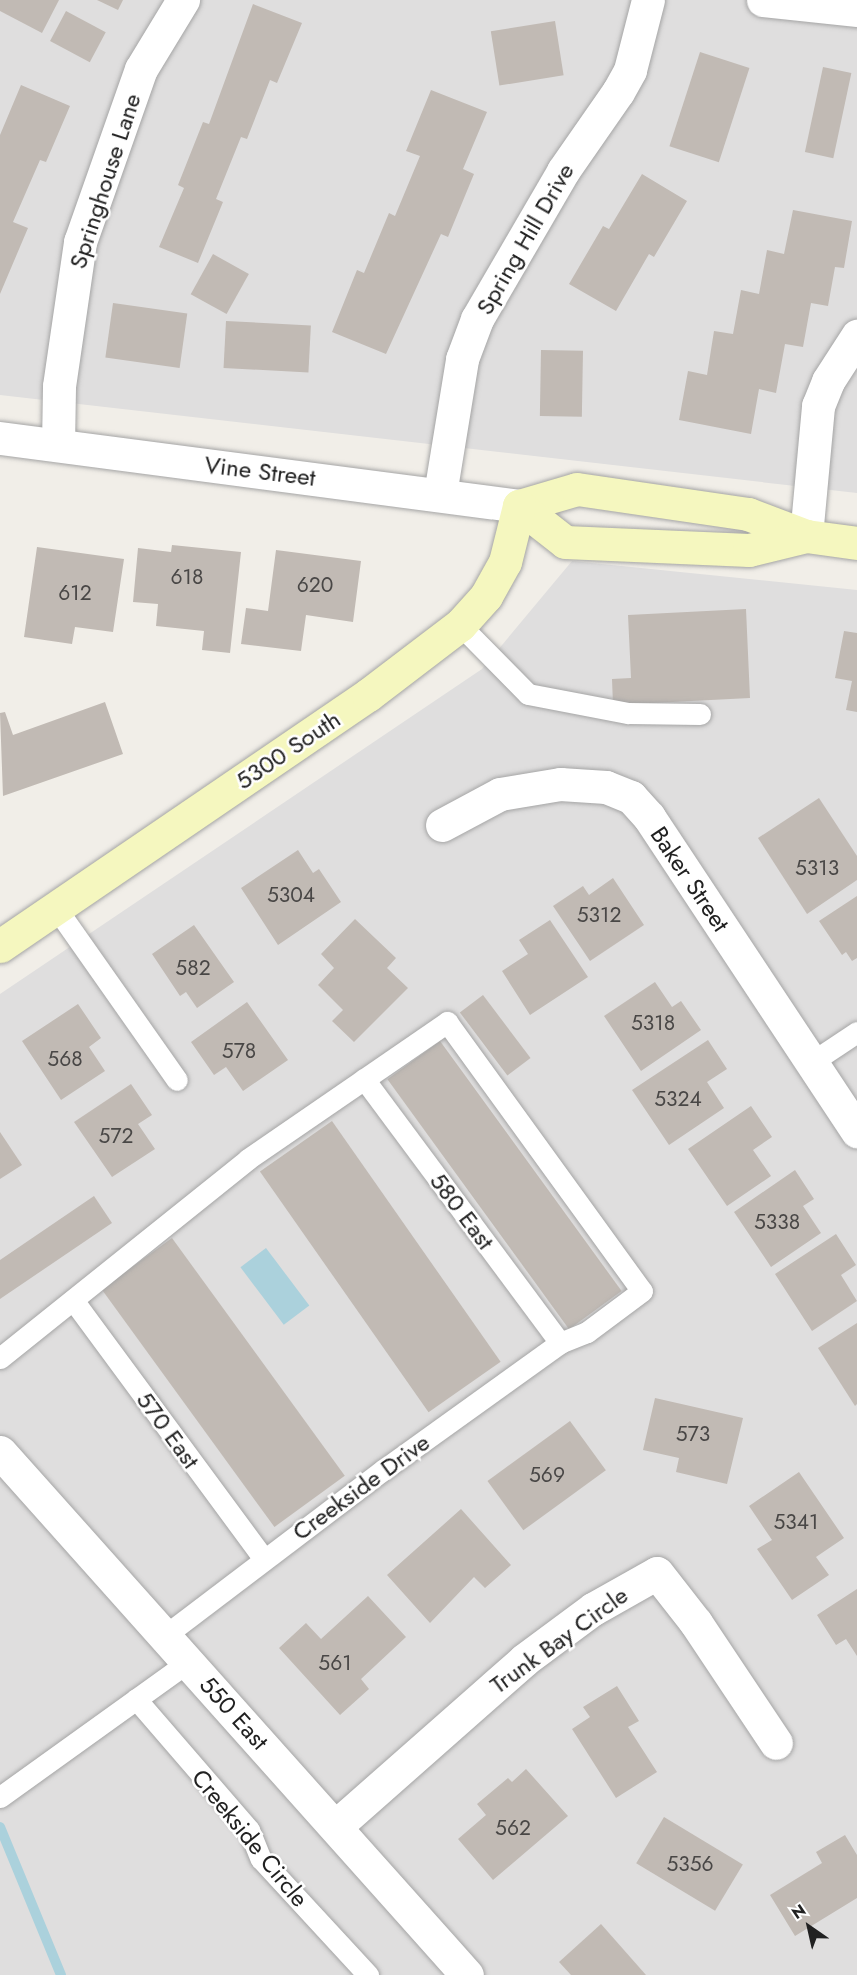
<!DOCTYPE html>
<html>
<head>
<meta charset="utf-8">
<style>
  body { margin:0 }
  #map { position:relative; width:857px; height:1975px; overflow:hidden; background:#f1eee8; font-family:Jost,sans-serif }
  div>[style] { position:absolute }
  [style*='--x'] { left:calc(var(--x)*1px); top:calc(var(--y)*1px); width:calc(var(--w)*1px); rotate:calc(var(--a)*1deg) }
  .residential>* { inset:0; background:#dfdede }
  .water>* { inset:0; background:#abd1dc; transform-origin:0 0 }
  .stream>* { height:10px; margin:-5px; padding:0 5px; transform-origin:5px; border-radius:5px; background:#abd1dc }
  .building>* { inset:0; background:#c1bab4; transform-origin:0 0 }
  .roads { filter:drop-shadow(0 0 2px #a5a5a5) drop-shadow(0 0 2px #a5a5a5) }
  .service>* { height:21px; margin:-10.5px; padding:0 10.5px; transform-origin:10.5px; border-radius:10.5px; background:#fff }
  .minor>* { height:33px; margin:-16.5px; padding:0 16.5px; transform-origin:16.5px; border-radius:16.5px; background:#fff }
  .tertiary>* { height:33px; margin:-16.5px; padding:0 16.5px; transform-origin:16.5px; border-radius:16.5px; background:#fff }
  .secondary>* { height:33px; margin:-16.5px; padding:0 16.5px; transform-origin:16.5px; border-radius:16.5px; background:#f5f7bf }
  span { translate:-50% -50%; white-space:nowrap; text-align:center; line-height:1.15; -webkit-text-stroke:5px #fff; paint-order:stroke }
  .number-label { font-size:21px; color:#494746 }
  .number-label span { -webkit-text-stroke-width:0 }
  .street-label { font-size:24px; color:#212121 }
  .north { position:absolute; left:779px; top:1897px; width:60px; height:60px; -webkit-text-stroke:4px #fff; paint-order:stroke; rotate:326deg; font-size:16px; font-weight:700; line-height:24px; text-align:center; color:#212121 }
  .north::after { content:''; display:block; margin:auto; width:21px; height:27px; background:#212121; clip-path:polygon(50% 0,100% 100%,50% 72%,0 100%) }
</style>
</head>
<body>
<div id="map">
  <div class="residential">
    <i style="clip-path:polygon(0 0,857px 0,857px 493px,0 395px)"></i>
    <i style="clip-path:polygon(572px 561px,857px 590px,857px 1975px,0 1975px,0 994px,482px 669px)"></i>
  </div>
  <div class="water">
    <i style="left:266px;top:1248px;width:72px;height:32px;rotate:53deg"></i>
  </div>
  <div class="stream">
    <i style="--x:0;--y:1827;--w:160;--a:67.6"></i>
  </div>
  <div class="building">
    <i style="clip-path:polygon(0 0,59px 0,42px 33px,0 11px)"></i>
    <i style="clip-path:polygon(97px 0,123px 0,118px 10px)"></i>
    <i style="clip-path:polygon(253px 4px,302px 23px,277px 83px,270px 80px,247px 139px,241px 137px,216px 199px,223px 202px,198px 263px,159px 247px,184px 188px,178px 185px,203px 122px,209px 124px)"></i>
    <i style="left:66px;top:11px;width:45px;height:34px;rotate:28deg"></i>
    <i style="left:555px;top:21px;width:55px;height:65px;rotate:81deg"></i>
    <i style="left:700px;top:52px;width:52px;height:99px;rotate:18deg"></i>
    <i style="left:823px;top:67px;width:29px;height:87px;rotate:12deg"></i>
    <i style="clip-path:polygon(21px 85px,70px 106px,46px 162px,40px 160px,13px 222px,28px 228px,0 294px,0 135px)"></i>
    <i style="clip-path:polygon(431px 90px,487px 112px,463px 169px,474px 174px,448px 237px,441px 234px,386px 354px,332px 332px,357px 270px,364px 273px,389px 213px,395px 216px,420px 156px,406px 151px)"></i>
    <i style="clip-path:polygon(642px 174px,687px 201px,654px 257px,649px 254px,616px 311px,569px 284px,603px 226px,609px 229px)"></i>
    <i style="clip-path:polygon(793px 210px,852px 221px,844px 268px,835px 267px,828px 306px,811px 303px,803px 347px,785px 344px,776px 393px,759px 389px,751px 434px,679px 420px,688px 371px,707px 375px,714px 331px,733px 334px,741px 290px,759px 294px,767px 250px,784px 254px)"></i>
    <i style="left:213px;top:254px;width:41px;height:46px;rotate:29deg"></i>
    <i style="left:113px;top:303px;width:75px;height:55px;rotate:8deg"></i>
    <i style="left:226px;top:321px;width:85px;height:47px;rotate:3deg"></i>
    <i style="left:541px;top:350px;width:42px;height:66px;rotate:1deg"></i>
    <i style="clip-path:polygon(172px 545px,241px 552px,230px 653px,202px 650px,204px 631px,156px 626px,158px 604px,133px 602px,138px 548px,171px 552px)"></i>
    <i style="clip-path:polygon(37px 547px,124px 559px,113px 632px,75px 627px,72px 644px,24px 637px)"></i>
    <i style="clip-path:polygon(276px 550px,361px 561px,353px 622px,306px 615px,301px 651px,241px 644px,246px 608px,268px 611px)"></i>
    <i style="clip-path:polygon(746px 609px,750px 698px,613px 705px,612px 679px,631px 678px,628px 615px)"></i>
    <i style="clip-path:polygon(844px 631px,857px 633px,857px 712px,846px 710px,852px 681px,835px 678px)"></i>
    <i style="clip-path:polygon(105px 702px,123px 754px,3px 796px,0 713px,5px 712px,13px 735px)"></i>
    <i style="clip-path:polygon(819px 798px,857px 856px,857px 880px,807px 914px,758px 838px)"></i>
    <i style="clip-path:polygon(298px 850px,313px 873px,319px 869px,341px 902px,278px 945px,241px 888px)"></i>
    <i style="clip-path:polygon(613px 878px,644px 925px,590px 961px,553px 906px,583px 886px,589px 895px)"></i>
    <i style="clip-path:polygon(857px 896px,857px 958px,852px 961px,846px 952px,842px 955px,819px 921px)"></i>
    <i style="clip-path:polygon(355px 919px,396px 958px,387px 968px,408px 988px,354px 1042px,332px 1021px,343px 1010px,318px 985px,334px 968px,321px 954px)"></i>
    <i style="clip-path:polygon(550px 920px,588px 977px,530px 1015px,502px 971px,528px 954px,519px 940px)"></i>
    <i style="clip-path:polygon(194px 925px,234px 982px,197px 1008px,186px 992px,180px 996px,152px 954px)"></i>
    <i style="clip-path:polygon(655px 982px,672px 1007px,681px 1001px,701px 1030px,641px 1071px,604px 1016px)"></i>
    <i style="left:483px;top:995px;width:79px;height:29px;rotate:53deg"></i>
    <i style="clip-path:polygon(247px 1002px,288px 1060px,243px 1091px,226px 1067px,214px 1075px,191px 1042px)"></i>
    <i style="clip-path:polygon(78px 1004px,101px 1038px,89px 1047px,105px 1071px,61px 1100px,22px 1041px)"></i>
    <i style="clip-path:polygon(708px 1040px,727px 1069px,707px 1082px,724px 1108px,669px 1145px,632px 1090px)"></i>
    <i style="left:440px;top:1041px;width:309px;height:65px;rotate:54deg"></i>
    <i style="clip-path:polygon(131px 1084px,152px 1115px,138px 1124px,155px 1149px,112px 1177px,74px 1122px)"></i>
    <i style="clip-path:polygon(751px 1106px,772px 1137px,753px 1150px,771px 1176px,727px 1206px,688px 1149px)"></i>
    <i style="left:332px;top:1121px;width:294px;height:88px;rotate:55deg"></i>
    <i style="clip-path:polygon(0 1132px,22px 1165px,0 1179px)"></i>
    <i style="clip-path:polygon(795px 1170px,814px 1199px,803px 1206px,821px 1233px,771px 1267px,734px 1212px)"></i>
    <i style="clip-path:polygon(94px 1196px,112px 1223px,0 1299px,0 1260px)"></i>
    <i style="clip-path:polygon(836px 1234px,856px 1265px,841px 1275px,857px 1301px,812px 1331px,775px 1274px)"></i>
    <i style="left:172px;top:1238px;width:294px;height:87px;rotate:54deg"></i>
    <i style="clip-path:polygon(857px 1323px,857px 1404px,855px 1406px,818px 1348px)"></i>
    <i style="clip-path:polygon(655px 1398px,743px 1418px,727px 1484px,676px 1472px,679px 1458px,643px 1450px)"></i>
    <i style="left:570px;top:1421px;width:61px;height:102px;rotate:54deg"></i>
    <i style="clip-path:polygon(799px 1472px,844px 1538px,816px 1557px,829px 1575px,792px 1600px,757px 1549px,772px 1540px,749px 1506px)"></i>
    <i style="clip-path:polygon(461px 1509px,511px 1565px,485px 1588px,474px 1577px,430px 1623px,387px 1575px)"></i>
    <i style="clip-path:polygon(857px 1589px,857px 1656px,846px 1639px,836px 1645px,817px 1615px)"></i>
    <i style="clip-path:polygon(368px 1596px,406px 1637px,361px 1679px,369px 1689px,340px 1715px,279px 1648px,306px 1623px,321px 1639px)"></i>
    <i style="clip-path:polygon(617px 1686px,639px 1721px,628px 1727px,657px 1772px,616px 1798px,572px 1729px,590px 1717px,583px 1707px)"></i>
    <i style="clip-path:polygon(526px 1769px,568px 1816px,493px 1880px,458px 1839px,486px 1815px,477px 1804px,508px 1778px,512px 1782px)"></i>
    <i style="left:664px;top:1817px;width:92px;height:54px;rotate:31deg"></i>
    <i style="clip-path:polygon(845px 1835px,857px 1855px,857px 1898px,795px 1936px,770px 1895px,822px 1863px,816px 1852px)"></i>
    <i style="clip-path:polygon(601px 1924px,646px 1975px,571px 1975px,559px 1962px)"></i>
  </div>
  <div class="roads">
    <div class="service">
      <i style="--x:460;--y:625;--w:97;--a:45.4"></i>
      <i style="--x:528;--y:694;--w:102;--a:10.8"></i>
      <i style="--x:628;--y:713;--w:72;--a:0.8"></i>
      <i style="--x:56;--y:908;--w:210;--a:54.9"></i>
      <i style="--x:812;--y:1062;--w:54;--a:-33.7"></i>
      <i style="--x:364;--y:1079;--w:329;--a:53.4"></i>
      <i style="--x:73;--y:1300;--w:322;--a:53.6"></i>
      <i style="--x:0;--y:1358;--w:318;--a:-38.7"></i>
      <i style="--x:248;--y:1159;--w:242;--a:-34.5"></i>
      <i style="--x:447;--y:1022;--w:332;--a:54.1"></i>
      <i style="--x:642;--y:1291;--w:69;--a:143.3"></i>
      <i style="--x:587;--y:1332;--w:29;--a:158"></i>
      <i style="--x:560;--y:1343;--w:218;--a:144.3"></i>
      <i style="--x:383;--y:1470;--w:273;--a:142.8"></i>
      <i style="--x:136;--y:1699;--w:173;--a:49.2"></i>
      <i style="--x:249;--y:1830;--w:31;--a:68"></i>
      <i style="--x:261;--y:1859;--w:158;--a:47.3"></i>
      <i style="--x:0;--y:1797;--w:231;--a:-35.7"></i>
    </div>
    <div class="minor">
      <i style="--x:763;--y:0;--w:95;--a:6.1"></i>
      <i style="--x:58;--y:445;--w:59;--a:-89"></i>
      <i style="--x:59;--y:386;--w:146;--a:-81.7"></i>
      <i style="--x:80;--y:242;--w:183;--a:-70.6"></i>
      <i style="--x:141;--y:69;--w:81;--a:-58.7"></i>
      <i style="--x:440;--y:494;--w:137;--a:-80.7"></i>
      <i style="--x:462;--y:359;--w:43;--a:-69.4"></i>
      <i style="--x:477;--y:319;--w:171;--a:-59.8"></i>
      <i style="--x:563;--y:171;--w:96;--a:-55.2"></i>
      <i style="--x:618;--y:92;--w:25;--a:-61"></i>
      <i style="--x:630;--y:70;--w:72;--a:-75.6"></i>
      <i style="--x:806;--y:536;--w:131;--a:-84.7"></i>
      <i style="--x:818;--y:406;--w:27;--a:-68"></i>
      <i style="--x:828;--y:381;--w:54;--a:-57.2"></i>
      <i style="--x:442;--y:825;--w:66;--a:-28.1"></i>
      <i style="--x:500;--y:794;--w:61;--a:-9.5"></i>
      <i style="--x:560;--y:784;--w:46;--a:3.7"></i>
      <i style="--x:606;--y:787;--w:27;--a:22"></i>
      <i style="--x:631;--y:797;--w:27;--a:48"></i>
      <i style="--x:649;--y:817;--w:377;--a:56.5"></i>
      <i style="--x:0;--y:1452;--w:701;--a:48.24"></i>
      <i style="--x:336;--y:1826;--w:251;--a:-41.4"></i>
      <i style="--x:524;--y:1660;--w:86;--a:-36.5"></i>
      <i style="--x:593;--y:1609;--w:73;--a:-29.4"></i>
      <i style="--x:657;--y:1573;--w:63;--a:52"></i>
      <i style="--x:696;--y:1623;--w:144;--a:56.3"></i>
    </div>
    <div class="tertiary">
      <i style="--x:0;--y:438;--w:523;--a:7.46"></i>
    </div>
    <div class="secondary">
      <i style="--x:519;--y:506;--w:60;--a:-16.3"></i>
      <i style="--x:577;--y:489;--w:173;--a:8.3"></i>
      <i style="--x:748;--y:514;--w:62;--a:20.8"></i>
      <i style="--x:806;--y:536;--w:51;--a:7.8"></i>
      <i style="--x:519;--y:506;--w:58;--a:38"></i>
      <i style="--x:565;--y:542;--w:184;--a:2.5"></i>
      <i style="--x:749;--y:550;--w:59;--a:-13.8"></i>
      <i style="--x:0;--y:946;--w:445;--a:-34.3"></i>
      <i style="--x:368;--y:695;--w:116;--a:-37.3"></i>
      <i style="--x:460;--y:625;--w:39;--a:-48"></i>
      <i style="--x:486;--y:596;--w:39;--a:-61"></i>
      <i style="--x:505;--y:562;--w:58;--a:-76"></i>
    </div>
  </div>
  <div class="number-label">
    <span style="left:187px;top:577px">618</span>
    <span style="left:315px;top:585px">620</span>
    <span style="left:75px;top:593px">612</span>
    <span style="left:817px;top:868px">5313</span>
    <span style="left:291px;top:895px">5304</span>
    <span style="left:599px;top:915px">5312</span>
    <span style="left:193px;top:968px">582</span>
    <span style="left:653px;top:1023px">5318</span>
    <span style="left:239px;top:1051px">578</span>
    <span style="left:65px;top:1059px">568</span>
    <span style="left:678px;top:1099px">5324</span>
    <span style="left:116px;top:1136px">572</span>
    <span style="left:777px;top:1222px">5338</span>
    <span style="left:693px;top:1434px">573</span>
    <span style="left:547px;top:1475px">569</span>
    <span style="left:796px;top:1522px">5341</span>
    <span style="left:335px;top:1663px">561</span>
    <span style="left:513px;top:1828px">562</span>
    <span style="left:690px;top:1864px">5356</span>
  </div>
  <div class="street-label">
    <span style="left:105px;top:181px;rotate:-72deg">Springhouse Lane</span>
    <span style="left:525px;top:239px;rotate:-60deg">Spring Hill Drive</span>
    <span style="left:260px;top:471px;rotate:7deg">Vine Street</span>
    <span style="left:288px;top:750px;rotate:-34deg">5300 South</span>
    <span style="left:690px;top:879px;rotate:56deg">Baker Street</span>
    <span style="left:462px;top:1211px;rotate:53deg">580 East</span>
    <span style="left:168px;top:1430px;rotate:54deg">570 East</span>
    <span style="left:361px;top:1487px;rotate:-36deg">Creekside Drive</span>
    <span style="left:559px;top:1640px;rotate:-36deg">Trunk Bay Circle</span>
    <span style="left:234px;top:1713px;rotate:48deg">550 East</span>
    <span style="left:250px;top:1838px;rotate:51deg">Creekside Circle</span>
  </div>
  <div class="north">N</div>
</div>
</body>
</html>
